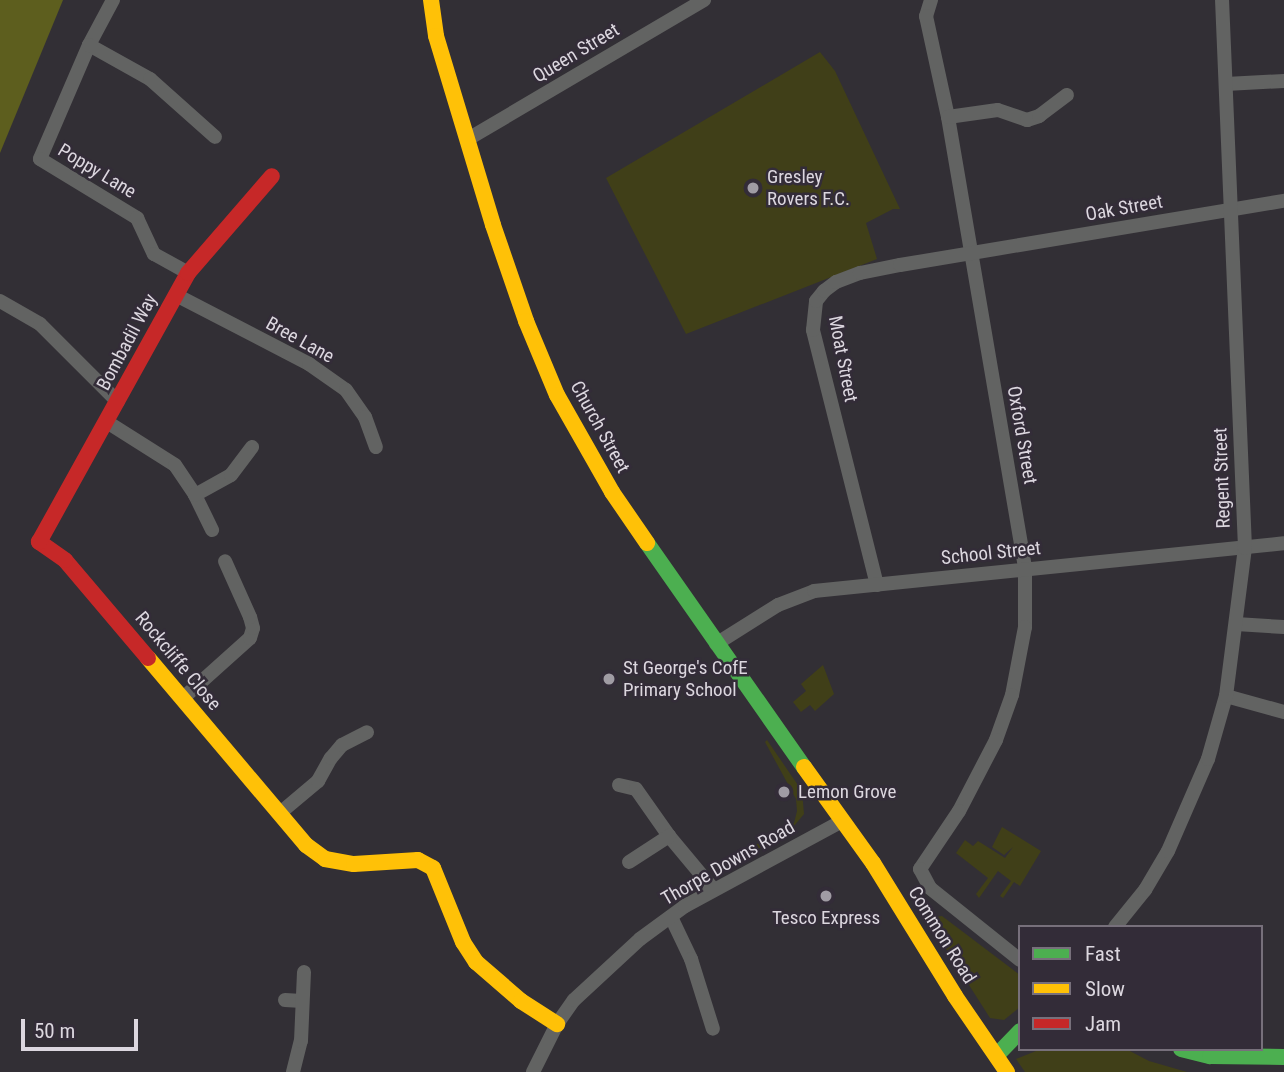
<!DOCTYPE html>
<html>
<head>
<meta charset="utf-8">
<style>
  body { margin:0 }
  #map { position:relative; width:1284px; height:1072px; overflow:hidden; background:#322f35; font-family:"Roboto Condensed",sans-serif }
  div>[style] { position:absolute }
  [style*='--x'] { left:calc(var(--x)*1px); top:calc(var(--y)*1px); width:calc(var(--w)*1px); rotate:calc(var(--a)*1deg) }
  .green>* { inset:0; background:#403f18 }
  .forest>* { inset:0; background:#5d5e1e }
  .street>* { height:14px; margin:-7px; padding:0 7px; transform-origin:7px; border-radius:7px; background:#626362 }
  .fast>* { height:16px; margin:-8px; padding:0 8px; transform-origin:8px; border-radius:8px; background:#4caf50 }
  .slow>* { height:16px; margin:-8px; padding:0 8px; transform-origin:8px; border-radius:8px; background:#ffc107 }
  .jam>* { height:16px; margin:-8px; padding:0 8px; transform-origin:8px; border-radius:8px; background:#c62828 }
  .dots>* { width:19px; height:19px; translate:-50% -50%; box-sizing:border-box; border:4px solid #332c38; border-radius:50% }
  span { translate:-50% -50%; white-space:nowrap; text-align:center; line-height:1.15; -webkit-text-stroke:5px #332c38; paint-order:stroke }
  .street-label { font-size:19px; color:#dcd7df }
  .poi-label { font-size:19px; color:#dcd7df }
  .left { translate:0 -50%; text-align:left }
  .legend { position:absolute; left:1018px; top:925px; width:245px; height:126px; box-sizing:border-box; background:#332c38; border:2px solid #77707b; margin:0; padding:9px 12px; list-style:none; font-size:21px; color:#dcd7df }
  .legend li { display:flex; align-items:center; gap:14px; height:35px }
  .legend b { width:35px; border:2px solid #77707b }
  .scale { position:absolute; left:21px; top:1019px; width:117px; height:32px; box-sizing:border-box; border:4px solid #dcd7df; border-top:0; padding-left:9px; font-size:21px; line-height:24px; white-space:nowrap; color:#dcd7df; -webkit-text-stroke:5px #332c38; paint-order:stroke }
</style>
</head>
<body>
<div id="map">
  <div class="green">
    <i style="clip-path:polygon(820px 52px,835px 71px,900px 209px,893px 209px,866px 223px,877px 259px,686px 334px,606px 178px)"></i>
    <i style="clip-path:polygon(823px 665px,834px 694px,815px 711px,810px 705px,801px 712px,793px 702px,806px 691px,801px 684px)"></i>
    <i style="clip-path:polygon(767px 740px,802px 791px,804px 814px,794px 826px,741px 860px,737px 854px,785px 830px,794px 823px,797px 811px,796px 799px,765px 742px)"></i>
    <i style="clip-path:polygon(1002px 827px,1041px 851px,1020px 886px,1014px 882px,1003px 898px,1000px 896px,1011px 881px,998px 871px,979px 898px,976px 894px,988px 878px,956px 853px,965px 840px,973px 846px,978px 841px,1005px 858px,1013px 847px,1004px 855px,992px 847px)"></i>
    <i style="clip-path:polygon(942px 916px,1020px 975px,1020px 1007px,1004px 1020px,990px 1018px,932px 927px,934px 917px)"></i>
    <i style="clip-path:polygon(1041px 1049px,1126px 1049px,1149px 1061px,1187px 1072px,1025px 1072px,1016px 1059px)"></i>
  </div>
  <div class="forest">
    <i style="clip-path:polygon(0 0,63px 0,0 153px)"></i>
  </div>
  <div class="street">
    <i style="--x:113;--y:0;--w:51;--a:118.1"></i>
    <i style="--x:89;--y:45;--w:124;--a:113.3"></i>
    <i style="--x:40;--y:159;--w:114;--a:31.3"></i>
    <i style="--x:137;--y:218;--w:40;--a:65"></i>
    <i style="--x:154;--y:254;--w:39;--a:29"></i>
    <i style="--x:931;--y:0;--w:17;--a:107"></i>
    <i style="--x:926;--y:16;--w:103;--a:77.7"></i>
    <i style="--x:948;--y:117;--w:459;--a:80.3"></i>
    <i style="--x:1025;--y:569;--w:58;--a:90"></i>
    <i style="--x:1025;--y:627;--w:69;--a:100.8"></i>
    <i style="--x:1012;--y:695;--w:48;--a:109.6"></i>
    <i style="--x:996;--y:740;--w:80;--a:117.5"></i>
    <i style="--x:959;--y:811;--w:70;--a:123.9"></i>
    <i style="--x:920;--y:869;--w:21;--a:62"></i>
    <i style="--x:930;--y:888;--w:115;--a:38.7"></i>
    <i style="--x:89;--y:45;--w:70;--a:29.1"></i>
    <i style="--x:150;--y:79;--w:87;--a:41.7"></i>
    <i style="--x:1226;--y:84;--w:58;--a:-3"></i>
    <i style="--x:948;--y:117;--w:50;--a:-8"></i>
    <i style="--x:998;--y:110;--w:31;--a:19"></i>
    <i style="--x:1027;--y:120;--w:13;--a:-18"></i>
    <i style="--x:1039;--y:116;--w:35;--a:-37"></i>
    <i style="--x:468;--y:139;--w:274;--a:-30.5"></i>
    <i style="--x:176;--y:295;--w:150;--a:27.4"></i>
    <i style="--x:309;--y:364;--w:45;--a:35.1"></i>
    <i style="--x:346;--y:390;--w:33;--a:55"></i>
    <i style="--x:365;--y:417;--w:32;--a:70"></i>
    <i style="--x:0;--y:301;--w:46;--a:29.9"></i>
    <i style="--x:40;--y:324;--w:110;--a:45"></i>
    <i style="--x:107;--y:422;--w:80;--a:32.3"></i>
    <i style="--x:175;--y:465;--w:36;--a:56"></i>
    <i style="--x:195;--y:495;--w:39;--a:64"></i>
    <i style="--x:195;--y:495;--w:41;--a:-29.1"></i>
    <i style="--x:231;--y:475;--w:35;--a:-53"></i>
    <i style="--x:877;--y:585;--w:263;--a:-104.1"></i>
    <i style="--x:813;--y:330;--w:29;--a:-84"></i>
    <i style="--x:816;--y:301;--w:13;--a:-51"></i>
    <i style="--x:824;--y:291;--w:15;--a:-37"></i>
    <i style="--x:836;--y:282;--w:26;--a:-21"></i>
    <i style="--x:860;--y:273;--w:41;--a:-11.3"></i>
    <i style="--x:900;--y:265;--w:389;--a:-9.5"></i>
    <i style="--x:1236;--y:624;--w:48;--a:3.6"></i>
    <i style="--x:716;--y:644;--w:73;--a:-32.2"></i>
    <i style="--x:778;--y:605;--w:39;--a:-21"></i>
    <i style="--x:814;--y:591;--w:472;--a:-5.8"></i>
    <i style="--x:1226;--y:696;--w:60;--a:15.4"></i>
    <i style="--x:182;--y:699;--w:91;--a:-41.9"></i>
    <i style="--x:250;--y:638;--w:10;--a:-73"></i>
    <i style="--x:253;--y:628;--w:11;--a:-105"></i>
    <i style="--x:250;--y:617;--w:61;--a:-114.1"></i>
    <i style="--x:619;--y:785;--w:17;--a:13"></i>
    <i style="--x:636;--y:789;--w:57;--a:54.9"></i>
    <i style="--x:669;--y:836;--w:70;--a:50.2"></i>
    <i style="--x:280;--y:813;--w:50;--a:-40.1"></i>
    <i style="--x:318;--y:781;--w:26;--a:-61"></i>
    <i style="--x:331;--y:758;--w:17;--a:-50"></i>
    <i style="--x:342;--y:745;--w:28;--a:-27"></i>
    <i style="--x:629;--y:862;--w:48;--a:-33"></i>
    <i style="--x:671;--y:917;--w:47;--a:64.5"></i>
    <i style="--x:691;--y:959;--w:73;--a:72.6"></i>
    <i style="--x:1115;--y:927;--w:48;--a:-51"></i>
    <i style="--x:1145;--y:890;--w:45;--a:-59.5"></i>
    <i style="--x:1168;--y:851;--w:100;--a:-66.5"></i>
    <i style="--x:1208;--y:759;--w:66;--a:-74.1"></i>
    <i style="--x:1226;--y:696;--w:149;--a:-82.7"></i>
    <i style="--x:1245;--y:548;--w:548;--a:-92.4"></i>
    <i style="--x:285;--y:1000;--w:17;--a:3"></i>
    <i style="--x:293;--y:1072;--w:32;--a:-76"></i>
    <i style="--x:301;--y:1041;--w:69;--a:-87.5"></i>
    <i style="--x:533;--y:1072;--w:54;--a:-63.4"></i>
    <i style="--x:557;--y:1024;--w:29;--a:-55"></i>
    <i style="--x:574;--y:1000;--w:90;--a:-42.7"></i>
    <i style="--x:640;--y:939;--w:56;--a:-36.3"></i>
    <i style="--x:685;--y:906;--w:179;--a:-28.4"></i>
  </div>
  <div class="fast">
    <i style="--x:647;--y:543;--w:274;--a:55"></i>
    <i style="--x:1181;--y:1049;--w:30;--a:14"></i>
    <i style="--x:1210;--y:1056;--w:74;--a:0.8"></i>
    <i style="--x:997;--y:1055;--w:33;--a:-46"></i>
  </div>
  <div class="slow">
    <i style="--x:431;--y:0;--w:36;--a:82"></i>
    <i style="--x:436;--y:36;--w:197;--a:73.2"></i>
    <i style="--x:493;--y:225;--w:102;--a:71"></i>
    <i style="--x:526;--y:321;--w:80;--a:67.3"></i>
    <i style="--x:557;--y:395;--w:112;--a:60.4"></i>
    <i style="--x:612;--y:492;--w:62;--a:55.5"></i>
    <i style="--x:148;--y:658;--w:245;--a:49.8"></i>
    <i style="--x:306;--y:845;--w:24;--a:36"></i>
    <i style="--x:325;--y:859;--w:29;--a:10"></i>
    <i style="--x:354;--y:864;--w:64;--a:-3.6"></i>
    <i style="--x:418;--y:860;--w:17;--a:28"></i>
    <i style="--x:433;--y:868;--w:80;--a:67.9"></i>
    <i style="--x:463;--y:942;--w:24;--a:57"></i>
    <i style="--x:476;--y:962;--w:60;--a:40.9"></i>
    <i style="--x:521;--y:1001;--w:43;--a:32.6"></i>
    <i style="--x:804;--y:767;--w:118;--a:54.3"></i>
    <i style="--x:873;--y:863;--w:156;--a:58.3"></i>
    <i style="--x:955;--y:996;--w:92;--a:55.6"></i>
  </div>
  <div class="jam">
    <i style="--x:148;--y:658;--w:128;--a:-130.3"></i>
    <i style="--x:65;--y:560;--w:32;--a:-145"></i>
    <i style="--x:39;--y:542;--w:308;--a:-61"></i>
    <i style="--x:188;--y:273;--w:128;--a:-49.1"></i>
  </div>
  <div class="dots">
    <i style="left:753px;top:188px;background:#a09ca4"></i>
    <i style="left:609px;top:679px;background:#a09ca4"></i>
    <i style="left:784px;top:792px;background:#a09ca4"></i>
    <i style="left:826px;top:896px;background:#a09ca4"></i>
  </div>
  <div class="street-label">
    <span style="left:576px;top:53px;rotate:-31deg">Queen Street</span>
    <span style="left:97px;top:171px;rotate:31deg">Poppy Lane</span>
    <span style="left:1124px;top:208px;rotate:-10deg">Oak Street</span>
    <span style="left:300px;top:340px;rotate:29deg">Bree Lane</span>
    <span style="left:127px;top:342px;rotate:-62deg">Bombadil Way</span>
    <span style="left:843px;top:359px;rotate:79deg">Moat Street</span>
    <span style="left:600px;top:427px;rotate:61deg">Church Street</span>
    <span style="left:1022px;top:435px;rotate:80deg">Oxford Street</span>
    <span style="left:1222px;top:478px;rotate:-92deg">Regent Street</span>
    <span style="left:991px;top:553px;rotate:-6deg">School Street</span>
    <span style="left:178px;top:661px;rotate:50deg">Rockcliffe Close</span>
    <span style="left:728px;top:863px;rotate:-30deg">Thorpe Downs Road</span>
    <span style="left:942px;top:935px;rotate:58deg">Common Road</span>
  </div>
  <div class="poi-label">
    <span class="left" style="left:767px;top:188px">Gresley<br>Rovers F.C.</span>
    <span class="left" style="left:623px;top:679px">St George's CofE<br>Primary School</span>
    <span class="left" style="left:798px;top:792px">Lemon Grove</span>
    <span style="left:826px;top:918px">Tesco Express</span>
  </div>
  <ul class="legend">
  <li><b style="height:9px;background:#4caf50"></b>Fast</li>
  <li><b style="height:9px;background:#ffc107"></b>Slow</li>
  <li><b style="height:9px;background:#c62828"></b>Jam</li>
  </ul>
  <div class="scale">50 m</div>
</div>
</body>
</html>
